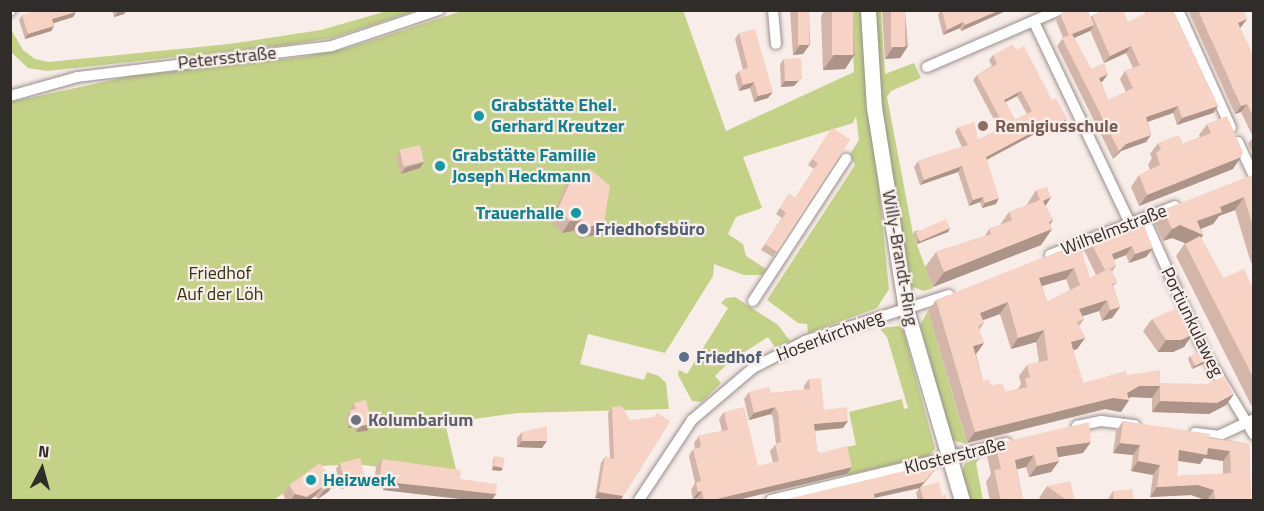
<!DOCTYPE html>
<html>
<head>
<meta charset="utf-8">
<style>
  body { margin:0 }
  #map { position:relative; width:1264px; height:511px; overflow:hidden; background:#f8ede9; font-family:"Titillium Web",sans-serif }
  div>[style] { position:absolute }
  [style*='--x'] { left:calc(var(--x)*1px); top:calc(var(--y)*1px); width:calc(var(--w)*1px); rotate:calc(var(--a)*1deg) }
  .green>* { inset:0; background:#c3d286 }
  .roads { filter:drop-shadow(0 0 2px #998f8b) drop-shadow(0 0 2px #998f8b) }
  .street>* { height:10px; margin:-5px; padding:0 5px; transform-origin:5px; border-radius:5px; background:#fff }
  .secondary>* { height:15px; margin:-7.5px; padding:0 7.5px; transform-origin:7.5px; border-radius:7.5px; background:#fff }
  .wall>* { inset:0; background:#d4b5a9 }
  .shaded-wall>* { inset:0; background:#ac9489 }
  .building>* { inset:0; background:#f6d3c4; transform-origin:0 0 }
  .dots>* { width:16px; height:16px; translate:-50% -50%; box-sizing:border-box; border:3px solid #f8ede9; border-radius:50% }
  span { translate:-50% -50%; white-space:nowrap; text-align:center; line-height:1.15; -webkit-text-stroke:4.5px #f8ede9; paint-order:stroke }
  .street-label { font-size:18px; color:#302c2a }
  .culture-label { font-size:18px; color:#0d838f; font-weight:700 }
  .left { translate:0 -50%; text-align:left }
  .right { translate:-100% -50%; text-align:right }
  .education-label { font-size:18px; color:#785e54; font-weight:700 }
  .service-label { font-size:18px; color:#4e5e75; font-weight:700 }
  .park-label { font-size:18px; color:#303712 }
  .worship-label { font-size:18px; color:#5b616d; font-weight:700 }
  .frame { position:absolute; inset:0; border:12px solid #302c2a; pointer-events:none }
  .north { position:absolute; left:12px; top:439px; width:60px; height:60px; -webkit-text-stroke:4px #f8ede9; paint-order:stroke; rotate:6deg; font-size:16px; font-weight:700; line-height:24px; text-align:center; color:#302c2a }
  .north::after { content:''; display:block; margin:auto; width:21px; height:27px; background:#302c2a; clip-path:polygon(50% 0,100% 100%,50% 72%,0 100%) }
</style>
</head>
<body>
<div id="map">
  <div class="green">
    <i style="clip-path:polygon(683px 10px,726px 131px,854px 72px,851px 11px,861px 11px,889px 289px,877px 308px,808px 333px,807px 324px,798px 323px,767px 300px,855px 165px,850px 154px,859px 140px,856px 116px,853px 123px,743px 157px,762px 208px,736px 217px,728px 234px,743px 244px,746px 256px,766px 269px,762px 275px,744px 275px,714px 264px,713px 276px,665px 353px,588px 334px,580px 364px,644px 380px,647px 372px,659px 376px,666px 383px,669px 409px,518px 413px,445px 423px,458px 478px,356px 464px,322px 466px,274px 500px,11px 500px,11px 102px,131px 76px,303px 57px,348px 48px,462px 11px)"></i>
    <i style="clip-path:polygon(387px 11px,415px 11px,332px 38px,286px 45px,47px 71px,28px 68px,11px 52px,11px 29px,23px 50px,35px 59px,49px 62px,229px 44px,321px 30px)"></i>
    <i style="clip-path:polygon(874px 11px,881px 11px,885px 74px,914px 63px,921px 78px,891px 91px,887px 97px,913px 234px,933px 288px,924px 291px,910px 286px,880px 108px)"></i>
    <i style="clip-path:polygon(735px 297px,778px 325px,790px 341px,775px 347px,768px 337px,729px 362px,715px 376px,721px 383px,702px 402px,692px 401px,678px 375px,679px 370px,687px 374px,728px 308px,721px 303px,726px 298px)"></i>
    <i style="clip-path:polygon(928px 311px,967px 444px,952px 440px,920px 325px)"></i>
    <i style="clip-path:polygon(899px 326px,903px 329px,935px 449px,928px 456px,847px 475px,841px 448px,856px 445px,849px 412px,902px 399px,904px 409px,908px 408px,887px 337px,879px 328px)"></i>
    <i style="clip-path:polygon(980px 458px,976px 463px,983px 500px,969px 500px,961px 476px,965px 463px)"></i>
  </div>
  <div class="roads">
    <div class="street">
      <i style="--x:773;--y:10;--w:34;--a:85"></i>
      <i style="--x:1092;--y:10;--w:4;--a:76"></i>
      <i style="--x:1093;--y:14;--w:9;--a:-27"></i>
      <i style="--x:1178;--y:10;--w:129;--a:65.8"></i>
      <i style="--x:10;--y:11;--w:1;--a:-45"></i>
      <i style="--x:1034;--y:22;--w:223;--a:64.5"></i>
      <i style="--x:927;--y:67;--w:144;--a:-23.4"></i>
      <i style="--x:10;--y:96;--w:70;--a:-15.8"></i>
      <i style="--x:77;--y:77;--w:257;--a:-6.9"></i>
      <i style="--x:332;--y:46;--w:113;--a:-18.6"></i>
      <i style="--x:1238;--y:142;--w:38;--a:65"></i>
      <i style="--x:1144;--y:218;--w:150;--a:65.7"></i>
      <i style="--x:1206;--y:355;--w:93;--a:59"></i>
      <i style="--x:1050;--y:255;--w:134;--a:-21.4"></i>
      <i style="--x:753;--y:301;--w:170;--a:-56.8"></i>
      <i style="--x:1077;--y:426;--w:25;--a:-12"></i>
      <i style="--x:1101;--y:421;--w:34;--a:7"></i>
      <i style="--x:1195;--y:433;--w:23;--a:7"></i>
      <i style="--x:1218;--y:436;--w:40;--a:-25"></i>
      <i style="--x:639;--y:500;--w:96;--a:-56.5"></i>
      <i style="--x:692;--y:420;--w:80;--a:-40.4"></i>
      <i style="--x:753;--y:368;--w:59;--a:-27.4"></i>
      <i style="--x:805;--y:341;--w:151;--a:-17.7"></i>
      <i style="--x:771;--y:500;--w:242;--a:-13.6"></i>
    </div>
    <div class="secondary">
      <i style="--x:868;--y:10;--w:97;--a:86.5"></i>
      <i style="--x:874;--y:107;--w:205;--a:81"></i>
      <i style="--x:906;--y:309;--w:199;--a:73.7"></i>
    </div>
  </div>
  <div class="wall">
    <i style="clip-path:polygon(112px 10px,127px 10px,124px 14px,114px 17px)"></i>
    <i style="clip-path:polygon(790px 10px,809px 10px,810px 44px,803px 54px,793px 55px)"></i>
    <i style="clip-path:polygon(825px 10px,853px 10px,855px 54px,845px 69px,823px 70px,821px 16px)"></i>
    <i style="clip-path:polygon(882px 10px,905px 10px,908px 46px,900px 58px,885px 59px)"></i>
    <i style="clip-path:polygon(941px 10px,1008px 10px,961px 31px,960px 28px,943px 35px,938px 15px)"></i>
    <i style="clip-path:polygon(evenodd,1144px 10px,1173px 10px,1218px 106px,1213px 113px,1177px 125px,1173px 113px,1148px 122px,1151px 135px,1146px 142px,1121px 151px,1113px 159px,1057px 46px,1063px 38px,1056px 20px,1060px 14px,1091px 17px,1092px 15px,1128px 22px,1146px 14px,1144px 10px,1090px 30px,1104px 63px,1126px 53px,1133px 68px,1125px 71px,1120px 79px,1126px 92px,1108px 100px,1101px 82px,1103px 81px,1091px 69px,1074px 38px,1090px 30px)"></i>
    <i style="clip-path:polygon(1188px 10px,1243px 10px,1247px 19px,1240px 28px,1254px 58px,1254px 155px,1248px 144px,1253px 137px,1241px 112px,1235px 114px)"></i>
    <i style="clip-path:polygon(76px 12px,73px 17px,53px 23px,54px 26px,51px 31px,25px 39px,19px 20px,22px 15px)"></i>
    <i style="clip-path:polygon(739px 33px,768px 98px,754px 102px,750px 88px,739px 91px,735px 76px,739px 71px,743px 70px,735px 39px)"></i>
    <i style="clip-path:polygon(evenodd,993px 55px,1063px 124px,1046px 133px,1044px 129px,987px 160px,996px 204px,982px 208px,980px 202px,969px 206px,958px 172px,920px 185px,914px 167px,918px 161px,962px 147px,955px 132px,958px 127px,978px 140px,999px 129px,973px 80px,977px 75px,992px 66px,989px 60px,993px 55px,1017px 96px,1027px 114px,1015px 120px,1005px 102px,1017px 96px)"></i>
    <i style="clip-path:polygon(784px 59px,802px 77px,794px 86px,781px 87px,780px 64px)"></i>
    <i style="clip-path:polygon(1207px 124px,1233px 169px,1139px 206px,1131px 187px,1139px 175px,1150px 170px,1148px 165px,1152px 158px,1150px 154px,1158px 143px,1183px 144px,1200px 137px,1199px 135px)"></i>
    <i style="clip-path:polygon(832px 128px,850px 140px,773px 257px,761px 250px,782px 218px,776px 214px,789px 194px,795px 198px,814px 169px,808px 165px)"></i>
    <i style="clip-path:polygon(400px 151px,420px 168px,401px 174px,396px 157px)"></i>
    <i style="clip-path:polygon(574px 173px,595px 235px,580px 238px,573px 231px,562px 233px,550px 221px,566px 185px)"></i>
    <i style="clip-path:polygon(1254px 176px,1254px 262px,1251px 263px,1235px 210px,1219px 216px,1213px 224px,1201px 229px,1203px 235px,1201px 238px,1223px 278px,1254px 290px,1254px 404px,1251px 405px,1176px 256px,1185px 243px,1172px 238px,1163px 241px,1154px 222px,1163px 210px)"></i>
    <i style="clip-path:polygon(1036px 190px,1051px 197px,1045px 206px,1053px 220px,1050px 224px,1052px 229px,1041px 245px,933px 287px,925px 267px,936px 252px,985px 236px,989px 229px,1000px 225px,1009px 212px,1026px 206px)"></i>
    <i style="clip-path:polygon(950px 228px,948px 232px,917px 244px,913px 234px,915px 231px)"></i>
    <i style="clip-path:polygon(evenodd,1090px 241px,1153px 248px,1146px 257px,1129px 263px,1126px 255px,1114px 260px,1116px 266px,1112px 272px,1117px 282px,1113px 286px,1120px 307px,1112px 318px,1102px 321px,1099px 311px,1082px 316px,1084px 319px,1079px 326px,1085px 338px,1077px 349px,1073px 350px,1083px 383px,1127px 375px,1160px 383px,1234px 394px,1226px 405px,1209px 414px,1152px 412px,1152px 398px,1131px 397px,1128px 399px,1129px 400px,1121px 412px,1105px 409px,967px 443px,928px 311px,936px 300px,1065px 257px,1090px 278px,1096px 275px,1084px 250px,1090px 241px,1066px 279px,1070px 290px,1047px 302px,1042px 286px,1066px 279px,1090px 241px,1000px 314px,1011px 349px,1036px 342px,1039px 362px,1027px 365px,1019px 376px,1021px 384px,1018px 389px,1006px 392px,983px 381px,976px 354px,984px 343px,979px 330px,984px 323px,983px 320px,1000px 314px)"></i>
    <i style="clip-path:polygon(1152px 319px,1192px 335px,1184px 347px,1173px 352px,1158px 352px,1143px 331px)"></i>
    <i style="clip-path:polygon(1190px 356px,1203px 364px,1192px 369px,1188px 359px)"></i>
    <i style="clip-path:polygon(809px 379px,824px 410px,843px 428px,815px 431px,817px 451px,847px 474px,733px 501px,698px 501px,697px 498px,693px 499px,691px 490px,695px 483px,689px 456px,693px 449px,695px 449px,694px 443px,699px 436px,722px 431px,719px 419px,724px 412px,758px 466px,773px 463px,770px 451px,776px 444px,773px 418px,771px 414px,749px 420px,744px 399px,749px 392px,771px 393px,804px 390px,804px 386px)"></i>
    <i style="clip-path:polygon(354px 403px,367px 431px,356px 432px,354px 427px,348px 428px,346px 417px)"></i>
    <i style="clip-path:polygon(612px 407px,630px 420px,670px 421px,620px 501px,595px 498px,601px 463px,605px 457px,610px 458px,608px 413px)"></i>
    <i style="clip-path:polygon(evenodd,1123px 421px,1249px 444px,1251px 501px,1207px 501px,1191px 495px,1150px 497px,1153px 475px,1131px 471px,1133px 455px,1113px 453px,1116px 431px,1123px 421px,1204px 458px,1223px 461px,1223px 474px,1177px 476px,1178px 461px,1200px 464px,1204px 458px)"></i>
    <i style="clip-path:polygon(522px 432px,542px 448px,517px 447px,517px 438px)"></i>
    <i style="clip-path:polygon(995px 444px,1083px 453px,1058px 457px,1059px 461px,1051px 472px,1029px 477px,1026px 467px,1017px 469px,1023px 501px,990px 501px,986px 482px,991px 474px,987px 456px)"></i>
    <i style="clip-path:polygon(495px 456px,501px 471px,492px 470px,493px 460px)"></i>
    <i style="clip-path:polygon(382px 459px,460px 479px,496px 494px,491px 501px,478px 501px,383px 490px,383px 485px,374px 484px,376px 467px)"></i>
    <i style="clip-path:polygon(340px 463px,365px 477px,361px 482px,356px 482px,354px 485px,341px 489px,336px 469px)"></i>
    <i style="clip-path:polygon(335px 483px,328px 492px,318px 499px,315px 496px,308px 501px,286px 501px,283px 494px,289px 485px)"></i>
    <i style="clip-path:polygon(1047px 486px,1075px 501px,1043px 501px,1039px 498px)"></i>
    <i style="clip-path:polygon(920px 487px,942px 496px,947px 501px,918px 501px,916px 493px)"></i>
    <i style="clip-path:polygon(1113px 491px,1134px 501px,1107px 501px)"></i>
  </div>
  <div class="shaded-wall">
    <i style="clip-path:polygon(122px 10px,127px 10px,124px 14px,114px 17px,118px 12px)"></i>
    <i style="clip-path:polygon(1000px 10px,1008px 10px,961px 31px,965px 25px)"></i>
    <i style="clip-path:polygon(76px 12px,73px 17px,48px 25px,52px 19px)"></i>
    <i style="clip-path:polygon(1247px 19px,1241px 27px,1232px 31px,1238px 23px)"></i>
    <i style="clip-path:polygon(963px 22px,960px 28px,943px 35px,947px 30px)"></i>
    <i style="clip-path:polygon(1094px 25px,1090px 31px,1065px 42px,1069px 36px)"></i>
    <i style="clip-path:polygon(54px 26px,51px 31px,25px 39px,28px 34px)"></i>
    <i style="clip-path:polygon(810px 44px,803px 54px,793px 55px,800px 45px)"></i>
    <i style="clip-path:polygon(908px 46px,900px 58px,885px 59px,893px 47px)"></i>
    <i style="clip-path:polygon(1131px 46px,1126px 53px,1104px 63px,1110px 56px)"></i>
    <i style="clip-path:polygon(855px 54px,845px 69px,823px 70px,834px 55px)"></i>
    <i style="clip-path:polygon(1108px 74px,1103px 81px,1094px 85px,1099px 78px)"></i>
    <i style="clip-path:polygon(802px 77px,794px 86px,781px 87px,785px 81px)"></i>
    <i style="clip-path:polygon(754px 82px,750px 88px,739px 91px,743px 85px)"></i>
    <i style="clip-path:polygon(1021px 91px,1017px 96px,1000px 105px,1004px 100px)"></i>
    <i style="clip-path:polygon(773px 92px,768px 98px,754px 102px,758px 96px)"></i>
    <i style="clip-path:polygon(1247px 104px,1241px 112px,1235px 114px,1241px 106px)"></i>
    <i style="clip-path:polygon(1178px 106px,1173px 113px,1141px 124px,1146px 117px)"></i>
    <i style="clip-path:polygon(1218px 106px,1213px 113px,1177px 125px,1182px 118px)"></i>
    <i style="clip-path:polygon(1067px 119px,1063px 124px,1046px 133px,1050px 127px)"></i>
    <i style="clip-path:polygon(1048px 124px,1044px 129px,982px 162px,986px 157px)"></i>
    <i style="clip-path:polygon(1151px 135px,1146px 142px,1121px 151px,1113px 159px,1119px 151px,1126px 144px)"></i>
    <i style="clip-path:polygon(1241px 157px,1233px 169px,1139px 206px,1147px 195px)"></i>
    <i style="clip-path:polygon(424px 162px,420px 168px,401px 174px,405px 168px)"></i>
    <i style="clip-path:polygon(962px 166px,958px 172px,920px 185px,924px 180px)"></i>
    <i style="clip-path:polygon(983px 197px,980px 202px,969px 206px,973px 200px)"></i>
    <i style="clip-path:polygon(1051px 197px,1041px 213px,1043px 201px)"></i>
    <i style="clip-path:polygon(1244px 197px,1235px 210px,1219px 216px,1213px 224px,1195px 231px,1203px 235px,1195px 247px,1172px 238px,1163px 241px,1172px 229px,1180px 225px,1197px 221px,1220px 207px)"></i>
    <i style="clip-path:polygon(999px 198px,996px 204px,982px 208px,985px 203px)"></i>
    <i style="clip-path:polygon(581px 219px,573px 231px,562px 233px,570px 221px)"></i>
    <i style="clip-path:polygon(1053px 220px,1044px 232px,1052px 229px,1041px 245px,933px 287px,944px 272px)"></i>
    <i style="clip-path:polygon(604px 223px,595px 235px,580px 238px,588px 227px)"></i>
    <i style="clip-path:polygon(950px 228px,948px 232px,917px 244px,919px 240px)"></i>
    <i style="clip-path:polygon(1132px 246px,1126px 255px,1105px 263px,1112px 254px)"></i>
    <i style="clip-path:polygon(1153px 248px,1146px 257px,1129px 263px,1135px 254px)"></i>
    <i style="clip-path:polygon(1074px 268px,1066px 279px,1031px 289px,1039px 278px)"></i>
    <i style="clip-path:polygon(1107px 300px,1099px 311px,1071px 320px,1079px 309px)"></i>
    <i style="clip-path:polygon(1008px 302px,1000px 314px,972px 324px,980px 313px)"></i>
    <i style="clip-path:polygon(1120px 307px,1112px 318px,1102px 321px,1110px 310px)"></i>
    <i style="clip-path:polygon(1044px 330px,1036px 342px,1011px 349px,1018px 338px)"></i>
    <i style="clip-path:polygon(1192px 335px,1184px 347px,1173px 352px,1158px 352px,1166px 340px)"></i>
    <i style="clip-path:polygon(1085px 338px,1077px 349px,1063px 353px,1071px 342px)"></i>
    <i style="clip-path:polygon(984px 343px,976px 354px,965px 357px,973px 346px)"></i>
    <i style="clip-path:polygon(1205px 361px,1203px 364px,1192px 369px,1194px 366px)"></i>
    <i style="clip-path:polygon(1139px 386px,1160px 386px,1152px 398px,1131px 397px,1126px 400px,1129px 400px,1121px 412px,1105px 409px,967px 443px,975px 432px,1127px 393px)"></i>
    <i style="clip-path:polygon(1234px 394px,1226px 405px,1209px 414px,1152px 412px,1160px 401px)"></i>
    <i style="clip-path:polygon(775px 407px,771px 414px,749px 420px,754px 413px)"></i>
    <i style="clip-path:polygon(358px 420px,354px 427px,348px 428px,352px 422px)"></i>
    <i style="clip-path:polygon(848px 421px,843px 428px,810px 431px,814px 424px)"></i>
    <i style="clip-path:polygon(372px 424px,367px 431px,356px 432px,360px 426px)"></i>
    <i style="clip-path:polygon(522px 441px,547px 441px,542px 448px,517px 447px)"></i>
    <i style="clip-path:polygon(1091px 442px,1083px 453px,1048px 459px,1056px 447px)"></i>
    <i style="clip-path:polygon(1120px 443px,1140px 445px,1133px 455px,1113px 453px)"></i>
    <i style="clip-path:polygon(1208px 448px,1230px 451px,1223px 461px,1204px 458px,1200px 464px,1172px 460px,1179px 450px)"></i>
    <i style="clip-path:polygon(1034px 455px,1026px 467px,1007px 472px,1015px 460px)"></i>
    <i style="clip-path:polygon(1059px 461px,1051px 472px,1029px 477px,1037px 466px)"></i>
    <i style="clip-path:polygon(1138px 461px,1160px 465px,1153px 475px,1131px 471px)"></i>
    <i style="clip-path:polygon(494px 466px,503px 468px,501px 471px,492px 470px)"></i>
    <i style="clip-path:polygon(852px 467px,847px 474px,733px 501px,708px 501px)"></i>
    <i style="clip-path:polygon(935px 470px,920px 488px,870px 499px,874px 494px)"></i>
    <i style="clip-path:polygon(357px 476px,365px 477px,361px 482px,356px 482px,354px 485px,341px 489px,345px 483px)"></i>
    <i style="clip-path:polygon(380px 476px,389px 477px,383px 485px,374px 484px)"></i>
    <i style="clip-path:polygon(388px 482px,496px 494px,491px 501px,478px 501px,383px 490px)"></i>
    <i style="clip-path:polygon(335px 483px,328px 492px,318px 499px,324px 490px)"></i>
    <i style="clip-path:polygon(1198px 485px,1214px 490px,1207px 500px,1191px 495px,1150px 497px,1157px 487px)"></i>
    <i style="clip-path:polygon(322px 487px,315px 496px,308px 501px,290px 501px,295px 494px)"></i>
    <i style="clip-path:polygon(702px 491px,697px 498px,693px 499px,698px 492px)"></i>
    <i style="clip-path:polygon(599px 492px,623px 496px,620px 501px,595px 498px)"></i>
  </div>
  <div class="building">
    <i style="clip-path:polygon(37px 10px,76px 10px,76px 12px,52px 19px,54px 26px,28px 34px,22px 15px)"></i>
    <i style="left:798px;top:10px;width:11px;height:35px"></i>
    <i style="left:832px;top:10px;width:21px;height:45px"></i>
    <i style="left:891px;top:10px;width:14px;height:37px"></i>
    <i style="clip-path:polygon(942px 10px,1000px 10px,965px 25px,963px 22px,947px 30px)"></i>
    <i style="clip-path:polygon(1070px 10px,1088px 10px,1094px 25px,1069px 35px,1060px 14px)"></i>
    <i style="clip-path:polygon(1104px 10px,1123px 10px,1128px 22px,1152px 10px,1173px 10px,1218px 106px,1182px 118px,1178px 106px,1146px 117px,1151px 135px,1126px 144px,1119px 151px,1062px 38px,1072px 34px,1091px 69px,1104px 63px,1108px 74px,1099px 78px,1108px 100px,1133px 88px,1125px 71px,1140px 65px,1131px 46px,1110px 56px,1092px 15px)"></i>
    <i style="clip-path:polygon(1198px 10px,1243px 10px,1247px 19px,1238px 23px,1254px 58px,1254px 118px,1247px 104px,1241px 106px)"></i>
    <i style="clip-path:polygon(755px 29px,773px 92px,758px 96px,754px 82px,743px 85px,739px 71px,748px 68px,739px 33px)"></i>
    <i style="clip-path:polygon(evenodd,1013px 44px,1016px 50px,1024px 46px,1052px 100px,1056px 98px,1067px 119px,1050px 127px,1048px 124px,986px 157px,999px 198px,985px 203px,983px 197px,973px 200px,962px 166px,924px 180px,918px 161px,968px 145px,958px 127px,975px 122px,978px 140px,1004px 126px,977px 75px,997px 64px,993px 55px,1013px 44px,1021px 91px,1032px 111px,1015px 120px,1004px 100px,1021px 91px)"></i>
    <i style="clip-path:polygon(801px 58px,802px 77px,798px 81px,785px 81px,784px 59px)"></i>
    <i style="clip-path:polygon(1227px 116px,1243px 152px,1241px 157px,1147px 195px,1139px 175px,1160px 165px,1156px 153px,1161px 149px,1158px 143px,1179px 135px,1183px 144px,1211px 133px,1207px 124px)"></i>
    <i style="clip-path:polygon(832px 128px,850px 140px,777px 252px,765px 244px,786px 213px,780px 208px,789px 194px,795px 198px,818px 163px,812px 159px)"></i>
    <i style="left:420px;top:145px;width:17px;height:21px;rotate:77deg"></i>
    <i style="clip-path:polygon(590px 169px,610px 186px,604px 223px,588px 227px,581px 219px,570px 221px,558px 209px,574px 173px)"></i>
    <i style="clip-path:polygon(1252px 175px,1254px 176px,1254px 230px,1244px 197px,1220px 207px,1222px 212px,1197px 221px,1203px 235px,1180px 225px,1172px 229px,1163px 210px)"></i>
    <i style="clip-path:polygon(1047px 187px,1051px 197px,1043px 201px,1053px 220px,1049px 222px,1052px 229px,944px 272px,936px 252px,991px 234px,989px 229px,1012px 220px,1009px 212px,1040px 200px,1036px 190px)"></i>
    <i style="left:946px;top:219px;width:10px;height:33px;rotate:66deg"></i>
    <i style="clip-path:polygon(1142px 220px,1153px 248px,1135px 254px,1132px 246px,1112px 254px,1116px 266px,1105px 270px,1090px 241px)"></i>
    <i style="clip-path:polygon(1200px 236px,1223px 278px,1244px 269px,1254px 290px,1254px 379px,1185px 244px)"></i>
    <i style="clip-path:polygon(evenodd,1079px 243px,1090px 278px,1110px 268px,1117px 282px,1112px 284px,1120px 307px,1110px 310px,1107px 300px,1079px 309px,1084px 319px,1077px 322px,1085px 338px,1071px 342px,1083px 383px,1126px 371px,1127px 375px,1160px 370px,1160px 383px,1207px 384px,1224px 376px,1234px 394px,1217px 403px,1160px 401px,1160px 386px,1139px 386px,1127px 393px,1129px 400px,1113px 398px,975px 432px,936px 300px,1062px 250px,1065px 257px,1079px 243px,1074px 268px,1080px 285px,1047px 302px,1039px 278px,1074px 268px,1079px 243px,1008px 302px,1018px 338px,1044px 330px,1048px 360px,1027px 365px,1030px 377px,1025px 379px,1027px 387px,1006px 392px,1002px 383px,990px 386px,989px 380px,983px 381px,973px 346px,984px 343px,978px 326px,984px 323px,980px 313px,1008px 302px)"></i>
    <i style="clip-path:polygon(1177px 308px,1192px 335px,1181px 340px,1166px 340px,1152px 319px)"></i>
    <i style="left:1200px;top:351px;width:11px;height:11px;rotate:63deg"></i>
    <i style="clip-path:polygon(821px 378px,824px 410px,847px 407px,848px 421px,814px 424px,817px 451px,821px 453px,847px 446px,852px 467px,708px 501px,704px 501px,702px 491px,698px 492px,696px 483px,701px 481px,693px 449px,701px 447px,699px 436px,728px 430px,724px 412px,744px 407px,758px 466px,779px 461px,775px 444px,781px 442px,778px 412px,775px 407px,754px 413px,749px 392px,769px 387px,771px 393px,810px 389px,809px 379px)"></i>
    <i style="clip-path:polygon(366px 400px,372px 424px,360px 426px,358px 420px,352px 422px,350px 410px,356px 409px,354px 403px)"></i>
    <i style="clip-path:polygon(622px 406px,630px 420px,654px 417px,657px 413px,670px 421px,623px 496px,599px 492px,605px 457px,614px 459px,612px 407px)"></i>
    <i style="clip-path:polygon(evenodd,1123px 421px,1210px 434px,1209px 438px,1249px 444px,1251px 501px,1215px 501px,1214px 490px,1198px 485px,1157px 487px,1160px 465px,1138px 461px,1140px 445px,1120px 443px,1123px 421px,1208px 448px,1230px 451px,1231px 473px,1177px 476px,1179px 450px,1207px 455px,1208px 448px)"></i>
    <i style="clip-path:polygon(1089px 422px,1091px 442px,1056px 447px,1059px 461px,1037px 466px,1034px 455px,1015px 460px,1023px 501px,1001px 501px,994px 470px,1001px 469px,995px 444px)"></i>
    <i style="clip-path:polygon(547px 426px,547px 441px,522px 441px,522px 432px)"></i>
    <i style="left:495px;top:456px;width:10px;height:10px;rotate:11deg"></i>
    <i style="clip-path:polygon(360px 458px,365px 477px,357px 476px,358px 479px,345px 483px,340px 463px)"></i>
    <i style="clip-path:polygon(382px 459px,461px 470px,460px 479px,497px 484px,496px 494px,388px 482px,389px 477px,380px 476px)"></i>
    <i style="clip-path:polygon(320px 463px,335px 483px,324px 490px,322px 487px,307px 497px,295px 494px,289px 485px)"></i>
    <i style="clip-path:polygon(929px 465px,935px 470px,924px 482px,874px 494px,875px 501px,850px 501px,850px 500px,846px 501px,779px 501px)"></i>
    <i style="clip-path:polygon(1070px 481px,1075px 501px,1068px 501px,1047px 486px)"></i>
    <i style="clip-path:polygon(939px 482px,942px 496px,946px 494px,947px 501px,924px 501px,920px 487px)"></i>
    <i style="clip-path:polygon(1132px 489px,1134px 501px,1114px 501px,1113px 491px)"></i>
  </div>
  <div class="dots">
    <i style="left:479px;top:116px;background:#0f9aa8"></i>
    <i style="left:983px;top:126px;background:#8d6e63"></i>
    <i style="left:440px;top:166px;background:#0f9aa8"></i>
    <i style="left:576px;top:213px;background:#0f9aa8"></i>
    <i style="left:583px;top:229px;background:#5c6f8a"></i>
    <i style="left:684px;top:357px;background:#5c6f8a"></i>
    <i style="left:356px;top:420px;background:#6b7280"></i>
    <i style="left:311px;top:480px;background:#0f9aa8"></i>
  </div>
  <div class="street-label">
    <span style="left:227px;top:58px;rotate:-6deg">Petersstraße</span>
    <span style="left:1114px;top:230px;rotate:-21deg">Wilhelmstraße</span>
    <span style="left:900px;top:258px;rotate:80deg">Willy-Brandt-Ring</span>
    <span style="left:1192px;top:322px;rotate:64deg">Portiunkulaweg</span>
    <span style="left:830px;top:336px;rotate:-21deg">Hoserkirchweg</span>
    <span style="left:955px;top:456px;rotate:-14deg">Klosterstraße</span>
  </div>
  <div class="culture-label">
    <span class="left" style="left:491px;top:116px">Grabstätte Ehel.<br>Gerhard Kreutzer</span>
    <span class="left" style="left:452px;top:166px">Grabstätte Familie<br>Joseph Heckmann</span>
    <span class="right" style="left:564px;top:213px">Trauerhalle</span>
    <span class="left" style="left:323px;top:480px">Heizwerk</span>
  </div>
  <div class="education-label">
    <span class="left" style="left:995px;top:126px">Remigiusschule</span>
  </div>
  <div class="service-label">
    <span class="left" style="left:595px;top:229px">Friedhofsbüro</span>
    <span class="left" style="left:696px;top:357px">Friedhof</span>
  </div>
  <div class="park-label">
    <span style="left:220px;top:284px">Friedhof<br>Auf der Löh</span>
  </div>
  <div class="worship-label">
    <span class="left" style="left:368px;top:420px">Kolumbarium</span>
  </div>
  <div class="frame"></div>
  <div class="north">N</div>
</div>
</body>
</html>
